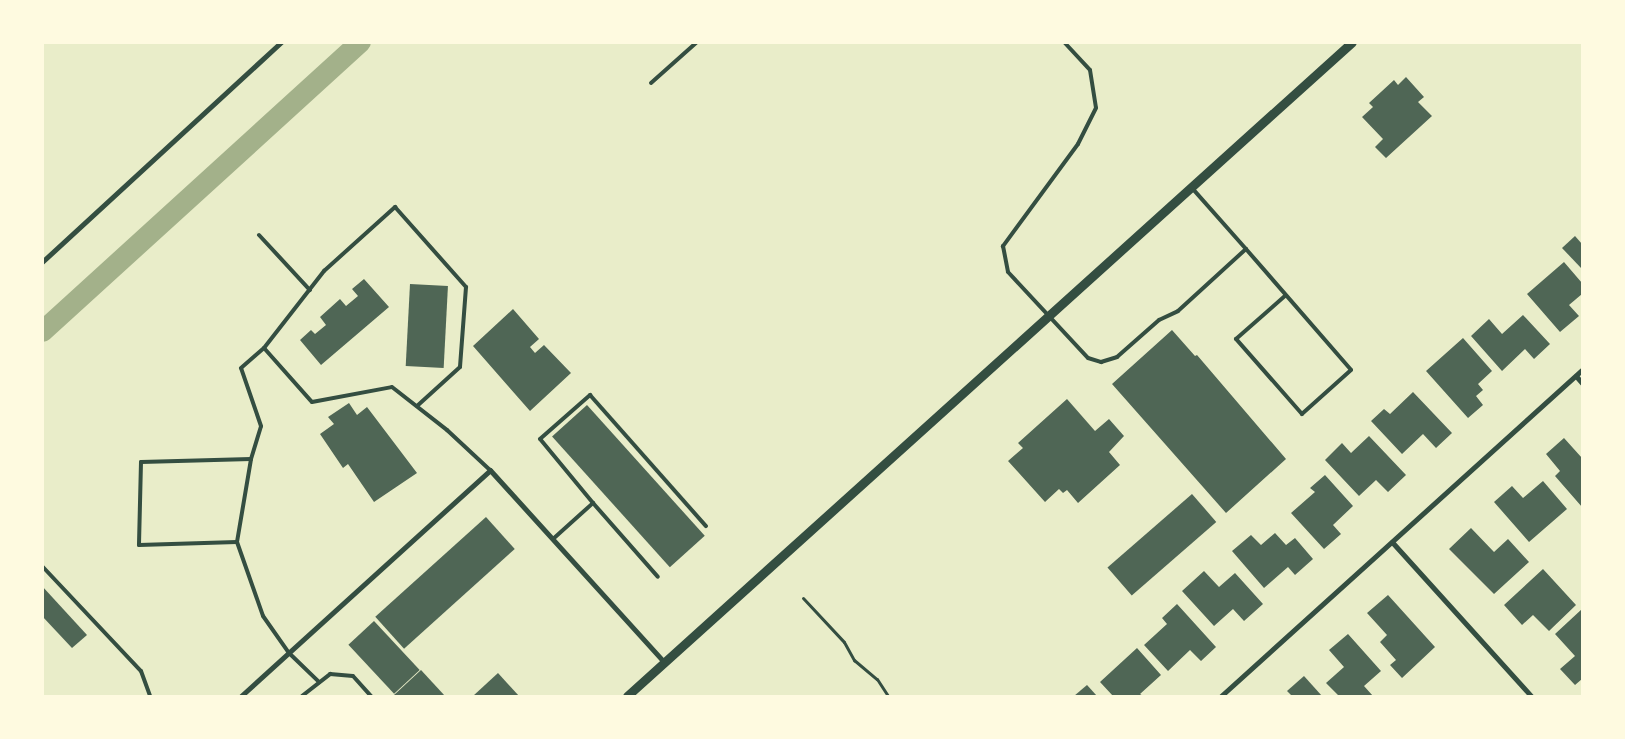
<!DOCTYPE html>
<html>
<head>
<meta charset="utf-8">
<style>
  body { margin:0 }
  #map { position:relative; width:1625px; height:739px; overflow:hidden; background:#e9edc9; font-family:Helvetica,sans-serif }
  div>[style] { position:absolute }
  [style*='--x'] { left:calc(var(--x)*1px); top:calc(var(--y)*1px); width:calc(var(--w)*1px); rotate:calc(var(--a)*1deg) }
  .canal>* { height:21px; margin:-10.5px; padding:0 10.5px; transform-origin:10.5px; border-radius:10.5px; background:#a3b18a }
  .building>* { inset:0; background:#4f6655; transform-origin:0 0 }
  .path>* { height:3px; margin:-1.5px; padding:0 1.5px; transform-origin:1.5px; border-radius:1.5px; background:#344e41 }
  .service>* { height:4px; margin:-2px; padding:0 2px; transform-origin:2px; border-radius:2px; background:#344e41 }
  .minor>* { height:5px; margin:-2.5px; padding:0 2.5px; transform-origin:2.5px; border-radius:2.5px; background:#344e41 }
  .tertiary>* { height:9px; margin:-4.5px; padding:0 4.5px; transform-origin:4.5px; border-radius:4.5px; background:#344e41 }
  span { translate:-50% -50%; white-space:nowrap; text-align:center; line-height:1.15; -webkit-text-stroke:5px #fefae0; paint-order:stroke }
  .frame { position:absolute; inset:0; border:44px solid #fefae0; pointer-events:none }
</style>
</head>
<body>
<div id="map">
  <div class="canal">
    <i style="--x:42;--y:331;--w:430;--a:-42.3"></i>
  </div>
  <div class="building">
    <i style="clip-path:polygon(1406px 77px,1424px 97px,1418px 102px,1432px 116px,1386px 158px,1375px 147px,1383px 139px,1362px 117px,1373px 107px,1369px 103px,1394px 80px,1398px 85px)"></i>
    <i style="clip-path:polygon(1575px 236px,1582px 244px,1582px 269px,1562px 248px)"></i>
    <i style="clip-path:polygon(1564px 262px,1582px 283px,1582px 294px,1569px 305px,1579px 316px,1560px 332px,1527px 294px)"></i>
    <i style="clip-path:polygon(364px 279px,389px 307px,321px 365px,300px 340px,311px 330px,315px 334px,326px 325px,320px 317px,340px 299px,346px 306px,358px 296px,352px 289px)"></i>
    <i style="left:410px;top:284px;width:38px;height:82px;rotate:3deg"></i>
    <i style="clip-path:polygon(513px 309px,539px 339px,530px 347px,535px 353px,544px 345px,571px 373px,530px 411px,473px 346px)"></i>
    <i style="clip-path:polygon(1523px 315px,1550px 344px,1534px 359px,1525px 349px,1502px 371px,1471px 336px,1489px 319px,1502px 334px)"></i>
    <i style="clip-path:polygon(1172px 330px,1195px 356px,1197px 355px,1286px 459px,1226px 513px,1112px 384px)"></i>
    <i style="clip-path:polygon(1463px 338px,1492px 371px,1478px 384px,1483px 390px,1476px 396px,1483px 405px,1468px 418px,1426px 371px)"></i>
    <i style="clip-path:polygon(1413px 392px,1452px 433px,1436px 448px,1423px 434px,1402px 454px,1371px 421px,1384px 409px,1390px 414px)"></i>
    <i style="clip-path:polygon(1067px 399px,1095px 431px,1109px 419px,1124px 436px,1109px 452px,1120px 465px,1078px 503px,1067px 490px,1063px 493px,1059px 489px,1045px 502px,1008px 461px,1023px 448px,1018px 443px)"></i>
    <i style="clip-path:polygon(349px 403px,357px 415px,367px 407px,417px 473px,374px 502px,348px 464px,343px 468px,320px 434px,334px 424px,328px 417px)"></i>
    <i style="left:587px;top:405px;width:176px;height:47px;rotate:48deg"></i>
    <i style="clip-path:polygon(1369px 436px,1406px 475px,1388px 492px,1376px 480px,1359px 496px,1325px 460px,1342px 443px,1351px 453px)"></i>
    <i style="clip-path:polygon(1564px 438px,1582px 458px,1582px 507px,1555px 476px,1560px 471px,1546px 454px)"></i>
    <i style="clip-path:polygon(1325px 475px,1353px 506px,1333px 525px,1341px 534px,1324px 549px,1291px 513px,1315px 492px,1310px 488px)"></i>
    <i style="clip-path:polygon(1543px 481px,1567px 509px,1529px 542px,1494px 502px,1512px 486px,1523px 498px)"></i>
    <i style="left:1192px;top:494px;width:37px;height:112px;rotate:49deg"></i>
    <i style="left:486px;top:517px;width:43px;height:149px;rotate:48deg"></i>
    <i style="clip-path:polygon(1471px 528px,1494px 552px,1508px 539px,1529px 562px,1494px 594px,1449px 549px)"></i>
    <i style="clip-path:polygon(1275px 533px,1286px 545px,1295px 538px,1313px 559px,1295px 575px,1288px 567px,1264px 588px,1232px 551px,1251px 535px,1261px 545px)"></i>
    <i style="clip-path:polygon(1543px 569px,1576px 605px,1549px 631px,1533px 615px,1522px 625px,1504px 605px)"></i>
    <i style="clip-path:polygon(1204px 571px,1219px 587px,1235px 573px,1263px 604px,1244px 621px,1233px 609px,1214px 626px,1182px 591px)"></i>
    <i style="clip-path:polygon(42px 586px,87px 635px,72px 648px,42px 616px)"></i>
    <i style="clip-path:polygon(1388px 595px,1435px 647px,1402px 678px,1390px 665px,1396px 660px,1380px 642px,1387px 635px,1367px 613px)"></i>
    <i style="clip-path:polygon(1177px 604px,1216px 647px,1201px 661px,1190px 650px,1168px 671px,1144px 645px,1167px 624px,1162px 618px)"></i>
    <i style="clip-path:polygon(1582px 609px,1582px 679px,1575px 685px,1560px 669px,1575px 656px,1555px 634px)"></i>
    <i style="left:374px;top:621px;width:67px;height:35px;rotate:47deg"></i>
    <i style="clip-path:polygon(1348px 634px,1381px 671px,1364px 686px,1373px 696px,1339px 696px,1326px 683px,1344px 667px,1329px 650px)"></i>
    <i style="clip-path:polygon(1137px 648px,1161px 675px,1140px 694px,1143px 696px,1113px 696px,1100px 682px)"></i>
    <i style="clip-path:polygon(421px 670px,445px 696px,395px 696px,394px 695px)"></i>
    <i style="clip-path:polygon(498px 673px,519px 696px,473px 696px)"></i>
    <i style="clip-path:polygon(1304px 676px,1322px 696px,1292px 696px,1287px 691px)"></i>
    <i style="clip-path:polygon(1087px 685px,1097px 696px,1074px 696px)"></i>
  </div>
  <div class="path">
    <i style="--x:803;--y:598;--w:60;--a:47"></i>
    <i style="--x:844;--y:642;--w:21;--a:61"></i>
    <i style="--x:854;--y:660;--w:30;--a:40"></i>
    <i style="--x:877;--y:679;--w:20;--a:57"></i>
  </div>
  <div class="service">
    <i style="--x:1064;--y:42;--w:38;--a:47"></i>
    <i style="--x:1090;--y:70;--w:38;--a:81"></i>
    <i style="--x:1096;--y:108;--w:40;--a:116.6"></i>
    <i style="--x:1078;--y:144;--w:127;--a:126.3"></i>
    <i style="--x:1003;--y:246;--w:26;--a:79"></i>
    <i style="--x:1008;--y:272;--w:117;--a:47.1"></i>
    <i style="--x:1088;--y:358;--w:14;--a:17"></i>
    <i style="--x:1101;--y:362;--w:17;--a:-17"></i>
    <i style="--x:1117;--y:357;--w:56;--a:-41.4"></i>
    <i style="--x:1159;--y:320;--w:21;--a:-25"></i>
    <i style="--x:1178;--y:311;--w:92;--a:-42.4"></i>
    <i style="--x:1246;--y:249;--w:81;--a:-131.5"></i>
    <i style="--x:651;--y:83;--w:62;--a:-41.7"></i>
    <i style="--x:259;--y:235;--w:75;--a:47.2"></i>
    <i style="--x:1246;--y:249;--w:160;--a:49"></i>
    <i style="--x:1351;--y:370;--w:66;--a:138.1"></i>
    <i style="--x:1302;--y:414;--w:100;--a:-131.3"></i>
    <i style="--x:1236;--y:339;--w:65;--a:-41.3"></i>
    <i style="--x:264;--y:348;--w:98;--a:-52.1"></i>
    <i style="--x:324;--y:271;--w:96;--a:-42"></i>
    <i style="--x:395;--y:207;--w:107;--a:48.4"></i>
    <i style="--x:466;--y:287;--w:80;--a:94.3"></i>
    <i style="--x:460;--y:367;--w:58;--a:137.8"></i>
    <i style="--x:251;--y:459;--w:34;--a:-73"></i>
    <i style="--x:261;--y:426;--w:61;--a:-109"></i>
    <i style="--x:241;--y:368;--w:30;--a:-41"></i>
    <i style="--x:264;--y:348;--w:72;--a:48.4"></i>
    <i style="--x:312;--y:402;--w:81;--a:-10.6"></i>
    <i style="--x:392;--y:387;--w:70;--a:38"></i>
    <i style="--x:447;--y:430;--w:59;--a:42.9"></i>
    <i style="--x:593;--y:503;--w:83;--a:-129.6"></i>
    <i style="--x:540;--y:439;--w:67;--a:-41.3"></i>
    <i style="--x:590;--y:395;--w:175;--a:48.5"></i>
    <i style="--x:553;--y:539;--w:54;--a:-42"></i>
    <i style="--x:593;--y:503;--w:98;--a:48.7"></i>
    <i style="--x:237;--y:542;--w:84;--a:-80.4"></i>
    <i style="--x:251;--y:459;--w:110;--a:178.4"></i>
    <i style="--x:141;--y:462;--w:83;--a:91.4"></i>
    <i style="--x:139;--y:545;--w:98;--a:-1.8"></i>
    <i style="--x:237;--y:542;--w:78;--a:70.6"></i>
    <i style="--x:263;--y:616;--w:45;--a:54.9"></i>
    <i style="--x:289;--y:653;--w:42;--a:44"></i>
    <i style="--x:42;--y:566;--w:144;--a:46.7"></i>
    <i style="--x:141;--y:671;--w:27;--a:70"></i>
    <i style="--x:302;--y:696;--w:36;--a:-38"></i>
    <i style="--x:330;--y:674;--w:23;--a:5"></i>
    <i style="--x:353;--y:676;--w:27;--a:48"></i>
  </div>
  <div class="minor">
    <i style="--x:42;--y:262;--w:325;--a:-42.6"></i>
    <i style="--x:1576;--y:376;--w:9;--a:49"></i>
    <i style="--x:1392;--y:542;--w:207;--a:47.9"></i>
    <i style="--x:241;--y:696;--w:336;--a:-42.2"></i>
    <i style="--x:490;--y:470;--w:261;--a:47.8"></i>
    <i style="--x:1221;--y:696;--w:486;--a:-42.1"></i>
  </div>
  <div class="tertiary">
    <i style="--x:627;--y:696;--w:976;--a:-42.05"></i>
  </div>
  <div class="frame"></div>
</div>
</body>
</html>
